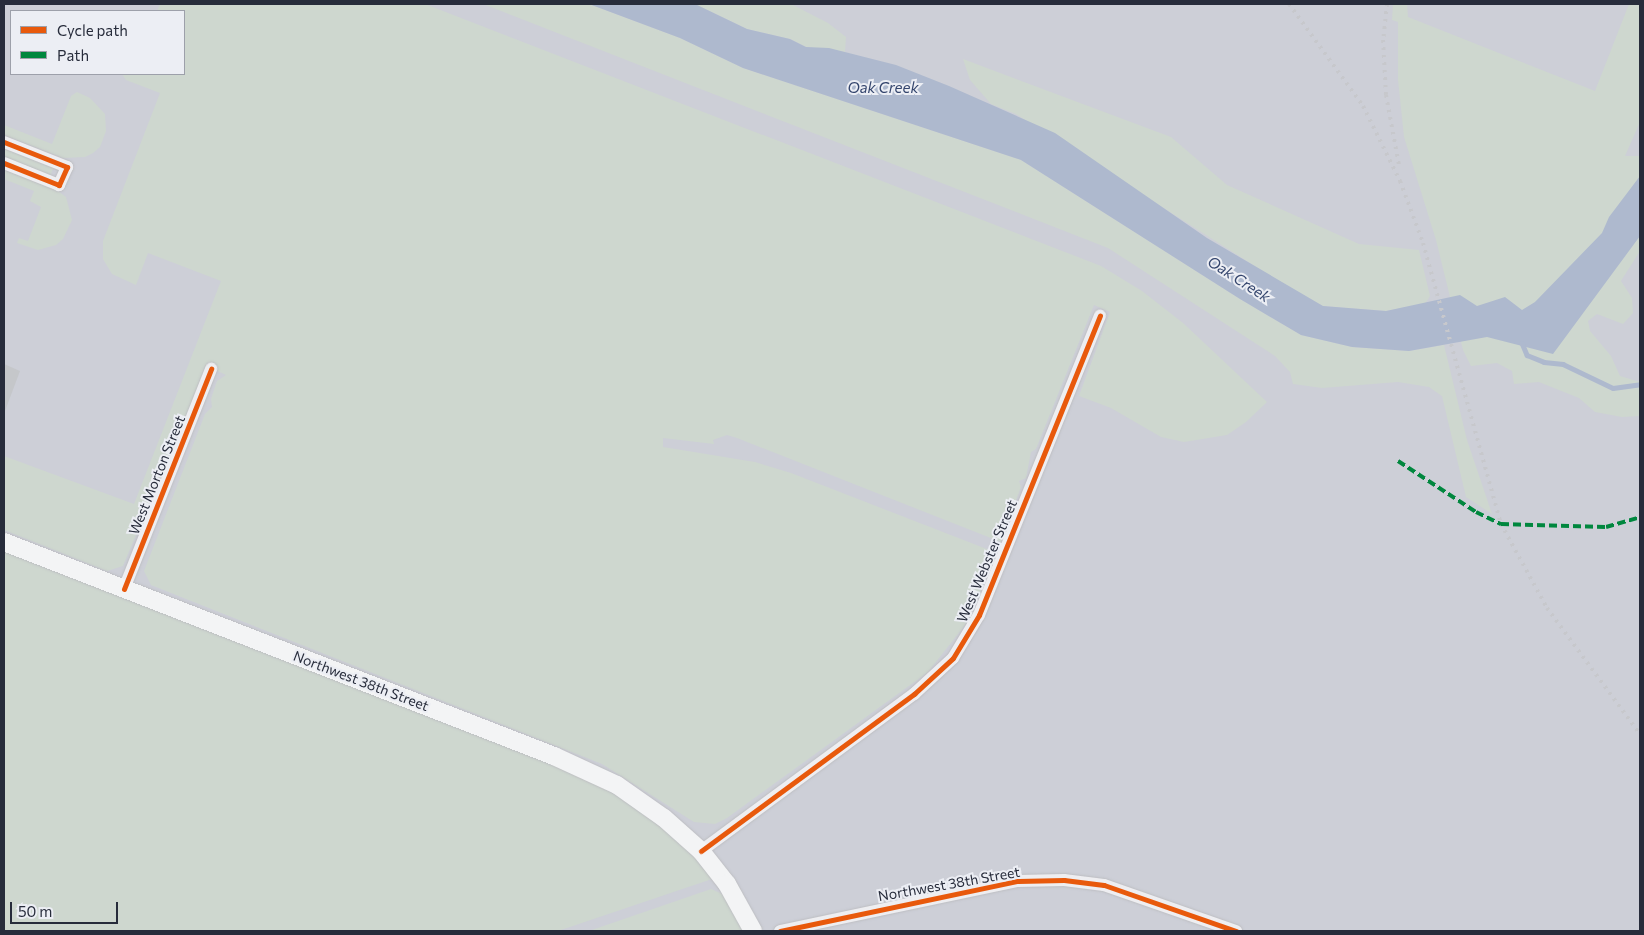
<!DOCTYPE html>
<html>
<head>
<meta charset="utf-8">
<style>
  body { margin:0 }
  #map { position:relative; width:1644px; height:935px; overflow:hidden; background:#dfe0e4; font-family:Commissioner,sans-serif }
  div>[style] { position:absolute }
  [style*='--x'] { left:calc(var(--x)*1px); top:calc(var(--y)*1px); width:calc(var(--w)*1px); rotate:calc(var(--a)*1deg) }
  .built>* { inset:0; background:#cdcfd7 }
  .green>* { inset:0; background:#ced7cf; transform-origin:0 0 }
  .water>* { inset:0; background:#aeb9ce }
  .stream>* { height:4.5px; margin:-2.25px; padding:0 2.25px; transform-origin:2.25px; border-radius:2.25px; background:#aeb9ce }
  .building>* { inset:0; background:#c5c7ca }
  .roads { filter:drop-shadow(0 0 1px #bdbec2) drop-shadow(0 0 1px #bdbec2) }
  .street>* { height:12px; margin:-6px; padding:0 6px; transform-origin:6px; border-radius:6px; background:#eeeef1 }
  .secondary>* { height:18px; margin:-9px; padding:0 9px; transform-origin:9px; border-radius:9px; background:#f3f4f5 }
  .rail>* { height:4px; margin-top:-2px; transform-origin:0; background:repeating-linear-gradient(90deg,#c7c8cc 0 2.5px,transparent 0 7.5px) }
  .quiet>* { height:4px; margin-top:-2px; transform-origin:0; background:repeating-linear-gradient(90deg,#00873e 0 8px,transparent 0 12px) }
  .cycleway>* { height:5px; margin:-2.5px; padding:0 2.5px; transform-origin:2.5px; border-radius:2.5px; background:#e8590c }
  span { translate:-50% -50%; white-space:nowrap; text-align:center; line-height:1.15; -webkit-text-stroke:4px #eceef4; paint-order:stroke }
  .street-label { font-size:14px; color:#272c3b }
  .water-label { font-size:15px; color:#34456d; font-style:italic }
  .frame { position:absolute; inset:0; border:5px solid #272c3b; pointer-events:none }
  .legend { position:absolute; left:10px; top:10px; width:175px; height:65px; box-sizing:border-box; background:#eceef4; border:1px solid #9da0aa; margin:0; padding:6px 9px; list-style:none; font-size:15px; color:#272c3b }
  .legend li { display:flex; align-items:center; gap:10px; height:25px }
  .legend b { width:25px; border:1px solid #9da0aa }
  .scale { position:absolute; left:10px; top:902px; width:108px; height:22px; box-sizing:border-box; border:2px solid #272c3b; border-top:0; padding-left:6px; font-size:15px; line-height:18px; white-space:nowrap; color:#272c3b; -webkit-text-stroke:4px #eceef4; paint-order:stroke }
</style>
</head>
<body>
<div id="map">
  <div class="built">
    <i style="clip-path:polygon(evenodd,4px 4px,1640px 4px,1640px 931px,4px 931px,4px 4px,11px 11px,184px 11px,184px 74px,11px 74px,11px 11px)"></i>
  </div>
  <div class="green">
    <i style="clip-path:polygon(160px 4px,425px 4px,1101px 266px,1142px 291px,1183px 323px,1267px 402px,1246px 422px,1227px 435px,1184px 442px,1161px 437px,1111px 408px,1079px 396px,1110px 312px,1094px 305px,1036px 449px,1031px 452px,1026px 478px,1019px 481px,1021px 487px,1001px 542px,737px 438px,727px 435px,713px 440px,714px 444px,663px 438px,663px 447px,755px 462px,791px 473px,997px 553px,965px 625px,928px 672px,727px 818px,715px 824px,694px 822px,602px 764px,151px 585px,144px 571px,205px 414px,212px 407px,211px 399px,217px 381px,226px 375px,207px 366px,123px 566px,107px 571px,4px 530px,4px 456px,134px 504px,221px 281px,148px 253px,136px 285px,112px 274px,103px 259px,103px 241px,160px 93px,126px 80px,122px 74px,184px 74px,184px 11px,157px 11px)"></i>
    <i style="clip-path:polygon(483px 4px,589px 4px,680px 38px,743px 68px,1021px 160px,1240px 299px,1301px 335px,1352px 347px,1409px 351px,1444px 345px,1467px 440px,1492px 514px,1466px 497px,1442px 396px,1429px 387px,1398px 382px,1322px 388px,1293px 384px,1290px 372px,1275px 356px,1108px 248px)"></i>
    <i style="clip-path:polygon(695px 4px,791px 4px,828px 23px,846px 37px,845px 52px,806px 47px,790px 39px,747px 29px)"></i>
    <i style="clip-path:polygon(1393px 4px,1407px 4px,1408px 17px,1595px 91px,1629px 4px,1640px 4px,1640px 122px,1625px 156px,1640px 156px,1640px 251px,1621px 281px,1632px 298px,1633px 313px,1623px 324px,1597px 314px,1588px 321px,1590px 331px,1611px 356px,1620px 376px,1640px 382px,1640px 416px,1622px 417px,1595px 412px,1579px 398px,1539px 382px,1514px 384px,1512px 371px,1497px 363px,1471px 366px,1463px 350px,1436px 240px,1404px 137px,1398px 80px,1398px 22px,1392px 20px)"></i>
    <i style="clip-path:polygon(963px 59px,1171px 137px,1227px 185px,1359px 244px,1419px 250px,1430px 296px,1425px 304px,1386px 311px,1323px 306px,1305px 298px,1016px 114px,991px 104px,970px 80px)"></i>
    <i style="clip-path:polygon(77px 92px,90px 98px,105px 114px,106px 131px,100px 147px,93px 153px,85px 157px,63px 158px,4px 135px,4px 125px,52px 144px,71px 96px)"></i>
    <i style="left:4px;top:146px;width:54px;height:12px;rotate:22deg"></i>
    <i style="clip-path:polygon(4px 168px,55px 189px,66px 197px,72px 220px,63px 239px,56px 245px,38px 250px,17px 243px,19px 238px,28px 241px,41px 207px,30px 201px,34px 191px,4px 179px)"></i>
    <i style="clip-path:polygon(4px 551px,562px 767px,632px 802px,700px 858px,715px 878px,558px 931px,4px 931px)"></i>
    <i style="clip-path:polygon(711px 889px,725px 895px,744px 931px,589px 931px)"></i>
  </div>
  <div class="water">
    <i style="clip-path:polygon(589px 4px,695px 4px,747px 29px,790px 39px,806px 47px,829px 48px,896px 65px,949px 86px,1055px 133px,1207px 238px,1323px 306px,1386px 311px,1460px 295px,1477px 306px,1505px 297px,1522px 310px,1535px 302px,1602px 233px,1609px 217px,1640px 176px,1640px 236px,1553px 354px,1487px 337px,1409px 351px,1352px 347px,1301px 335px,1240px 299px,1021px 160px,743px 68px,680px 38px)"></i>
  </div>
  <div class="stream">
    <i style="--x:1522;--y:343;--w:13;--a:67"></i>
    <i style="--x:1527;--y:355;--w:18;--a:22"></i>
    <i style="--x:1544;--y:362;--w:19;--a:6"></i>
    <i style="--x:1563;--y:364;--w:55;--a:25.6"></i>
    <i style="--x:1613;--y:388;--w:27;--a:-8"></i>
  </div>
  <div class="building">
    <i style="clip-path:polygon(4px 364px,20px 371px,5px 411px,4px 411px)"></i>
  </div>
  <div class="roads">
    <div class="street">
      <i style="--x:4;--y:142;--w:68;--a:21.6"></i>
      <i style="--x:67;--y:167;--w:20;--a:114"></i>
      <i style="--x:59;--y:185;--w:59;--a:-158.2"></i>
      <i style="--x:124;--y:589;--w:237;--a:-68.4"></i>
      <i style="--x:701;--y:851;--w:265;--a:-36.4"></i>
      <i style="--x:914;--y:694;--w:53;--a:-42.7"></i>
      <i style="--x:953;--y:658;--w:50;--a:-58.8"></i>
      <i style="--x:979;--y:615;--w:323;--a:-68"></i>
      <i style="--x:780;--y:931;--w:243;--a:-11.9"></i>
      <i style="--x:1018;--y:881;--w:46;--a:-1.2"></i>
      <i style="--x:1064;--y:880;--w:40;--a:7.1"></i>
      <i style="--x:1104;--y:885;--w:140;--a:19.2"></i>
    </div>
    <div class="secondary">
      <i style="--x:4;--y:542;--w:590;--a:21.26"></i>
      <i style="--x:554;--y:756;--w:69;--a:24.7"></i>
      <i style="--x:617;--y:785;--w:57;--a:35.1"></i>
      <i style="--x:664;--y:818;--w:50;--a:41.7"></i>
      <i style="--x:701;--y:851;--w:42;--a:51.8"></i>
      <i style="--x:727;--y:884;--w:54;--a:61"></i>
    </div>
  </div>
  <div class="rail">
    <i style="--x:1289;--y:4;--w:126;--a:54"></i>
    <i style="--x:1363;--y:106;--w:84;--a:63.7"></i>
    <i style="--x:1400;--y:181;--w:66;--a:69.6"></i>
    <i style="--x:1423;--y:243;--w:292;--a:74.5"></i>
    <i style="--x:1501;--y:524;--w:96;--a:61.3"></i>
    <i style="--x:1547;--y:608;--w:157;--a:53.6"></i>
    <i style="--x:1387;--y:4;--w:36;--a:96"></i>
    <i style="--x:1383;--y:40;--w:55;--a:86.9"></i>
    <i style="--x:1386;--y:95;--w:71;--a:79.5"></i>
  </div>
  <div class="quiet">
    <i style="--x:1398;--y:461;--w:93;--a:33.2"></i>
    <i style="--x:1476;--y:512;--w:28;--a:26"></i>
    <i style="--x:1501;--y:524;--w:105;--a:1.6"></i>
    <i style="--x:1606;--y:527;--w:35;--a:-16"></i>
  </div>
  <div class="cycleway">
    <i style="--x:4;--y:142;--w:68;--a:21.6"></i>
    <i style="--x:67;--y:167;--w:20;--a:114"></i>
    <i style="--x:59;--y:185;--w:59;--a:-158.2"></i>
    <i style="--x:124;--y:589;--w:237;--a:-68.4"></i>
    <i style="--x:701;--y:851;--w:265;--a:-36.4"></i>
    <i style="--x:914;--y:694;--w:53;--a:-42.7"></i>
    <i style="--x:953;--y:658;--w:50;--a:-58.8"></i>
    <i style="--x:979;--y:615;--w:323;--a:-68"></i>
    <i style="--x:780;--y:931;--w:243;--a:-11.9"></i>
    <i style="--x:1018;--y:881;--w:46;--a:-1.2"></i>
    <i style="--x:1064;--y:880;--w:40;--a:7.1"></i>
    <i style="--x:1104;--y:885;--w:140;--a:19.2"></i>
  </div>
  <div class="street-label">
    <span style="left:157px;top:475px;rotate:-68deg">West Morton Street</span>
    <span style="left:987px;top:561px;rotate:-67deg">West Webster Street</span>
    <span style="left:361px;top:681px;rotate:21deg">Northwest 38th Street</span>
    <span style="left:949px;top:884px;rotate:-10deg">Northwest 38th Street</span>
  </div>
  <div class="water-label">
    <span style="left:883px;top:88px">Oak Creek</span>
    <span style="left:1239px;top:279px;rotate:33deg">Oak Creek</span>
  </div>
  <div class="frame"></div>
  <ul class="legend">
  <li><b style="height:6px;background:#e8590c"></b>Cycle path</li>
  <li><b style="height:6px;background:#00873e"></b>Path</li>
  </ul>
  <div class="scale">50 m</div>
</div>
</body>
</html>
